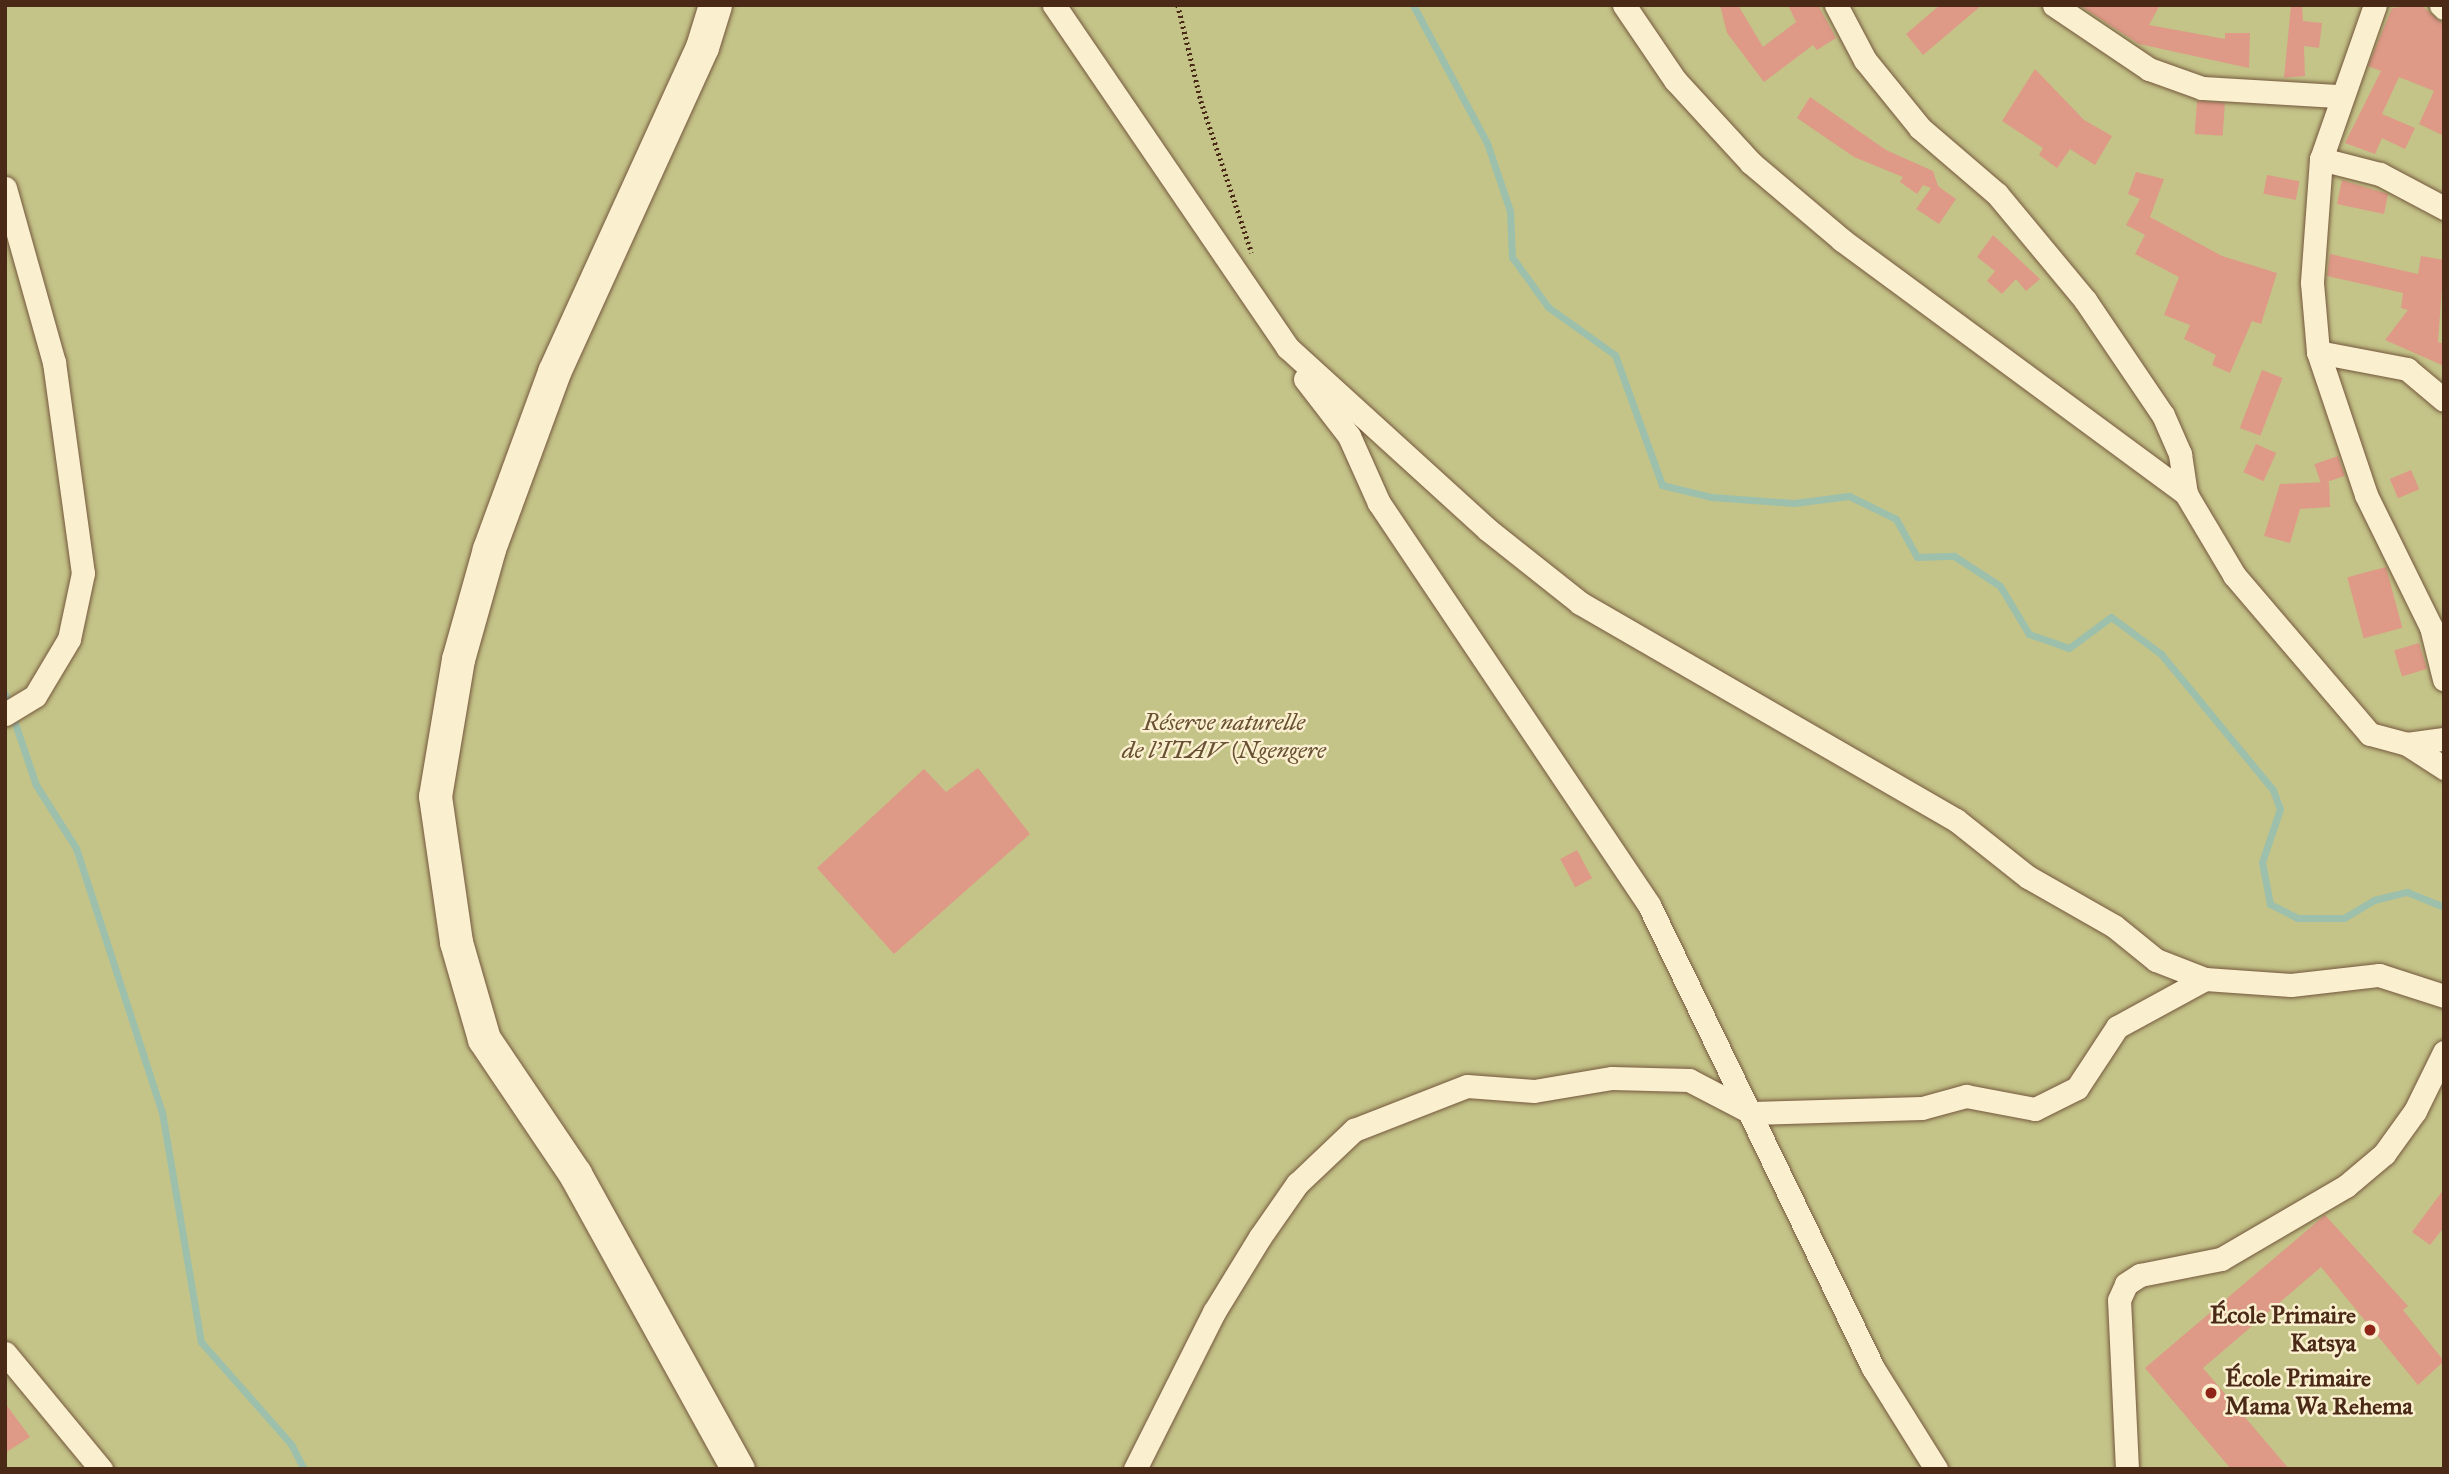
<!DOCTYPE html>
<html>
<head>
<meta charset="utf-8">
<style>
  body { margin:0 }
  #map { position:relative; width:2449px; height:1474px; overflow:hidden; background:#f7e7b3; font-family:"IM FELL Great Primer",serif }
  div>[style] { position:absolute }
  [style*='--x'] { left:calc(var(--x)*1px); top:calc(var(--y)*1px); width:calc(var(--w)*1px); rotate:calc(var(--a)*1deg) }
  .green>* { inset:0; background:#c4c388; transform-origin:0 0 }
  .stream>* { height:7px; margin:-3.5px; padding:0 3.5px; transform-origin:3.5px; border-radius:3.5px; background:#9dc0ad }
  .building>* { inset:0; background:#de9a87; transform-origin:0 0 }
  .path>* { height:4.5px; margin-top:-2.25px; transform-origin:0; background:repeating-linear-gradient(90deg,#4a2917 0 2px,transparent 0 5.5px) }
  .roads { filter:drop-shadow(0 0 2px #75583e) drop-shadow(0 0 2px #75583e) }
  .street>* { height:23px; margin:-11.5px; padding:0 11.5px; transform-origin:11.5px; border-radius:11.5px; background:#faefce }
  .secondary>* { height:33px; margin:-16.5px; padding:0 16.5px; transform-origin:16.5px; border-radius:16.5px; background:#faefce }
  .dots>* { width:19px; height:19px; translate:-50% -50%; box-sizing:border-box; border:4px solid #faefce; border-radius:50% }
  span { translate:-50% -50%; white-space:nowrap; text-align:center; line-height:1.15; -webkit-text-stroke:5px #faefce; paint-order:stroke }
  .park-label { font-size:24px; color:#685033; font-style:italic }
  .poi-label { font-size:24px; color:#4a2917; font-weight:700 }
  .right { translate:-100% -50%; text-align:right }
  .left { translate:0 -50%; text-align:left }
  .frame { position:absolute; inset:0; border:7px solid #4a2917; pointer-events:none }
</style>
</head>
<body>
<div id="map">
  <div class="green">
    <i style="left:5px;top:5px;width:2439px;height:1464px"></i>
  </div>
  <div class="stream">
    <i style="--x:1413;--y:5;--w:157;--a:61.8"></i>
    <i style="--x:1487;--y:143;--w:72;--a:71.3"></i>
    <i style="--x:1510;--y:211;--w:46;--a:87.5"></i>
    <i style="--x:1512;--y:257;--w:62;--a:54.2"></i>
    <i style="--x:1548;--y:307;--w:82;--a:35.6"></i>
    <i style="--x:1615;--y:355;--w:138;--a:70.1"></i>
    <i style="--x:1662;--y:485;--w:50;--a:13.8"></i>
    <i style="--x:1711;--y:497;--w:83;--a:4.1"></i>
    <i style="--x:1794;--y:503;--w:55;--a:-7.3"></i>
    <i style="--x:1849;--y:496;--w:52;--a:26.1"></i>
    <i style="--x:1896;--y:519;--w:43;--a:61.1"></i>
    <i style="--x:1917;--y:557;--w:37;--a:-2"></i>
    <i style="--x:1954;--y:556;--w:55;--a:33.1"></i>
    <i style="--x:2000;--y:586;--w:56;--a:58.9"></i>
    <i style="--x:2029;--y:634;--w:42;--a:19.3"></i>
    <i style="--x:2069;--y:648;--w:52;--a:-36.4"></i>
    <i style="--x:2111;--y:617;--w:62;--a:36.5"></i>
    <i style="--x:2161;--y:654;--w:176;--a:50.5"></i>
    <i style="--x:2273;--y:790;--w:20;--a:70"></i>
    <i style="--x:2280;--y:809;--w:56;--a:108.8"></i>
    <i style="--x:2262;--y:862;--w:43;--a:79.2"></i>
    <i style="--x:2270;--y:904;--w:30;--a:27"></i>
    <i style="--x:2297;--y:918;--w:47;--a:0"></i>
    <i style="--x:2344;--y:918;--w:35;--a:-31"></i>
    <i style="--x:2374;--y:900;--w:34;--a:-14"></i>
    <i style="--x:2407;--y:892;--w:40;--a:22"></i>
    <i style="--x:5;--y:694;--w:96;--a:71.2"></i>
    <i style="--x:36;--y:785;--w:75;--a:57.6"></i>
    <i style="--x:76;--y:848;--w:278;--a:72"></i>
    <i style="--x:162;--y:1112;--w:233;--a:80.4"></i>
    <i style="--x:201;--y:1342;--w:136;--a:48.6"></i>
    <i style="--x:291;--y:1444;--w:28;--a:63"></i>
  </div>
  <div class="building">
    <i style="clip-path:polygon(1720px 5px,1738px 5px,1763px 47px,1796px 22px,1788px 5px,1818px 5px,1836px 38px,1817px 50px,1813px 45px,1764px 82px,1727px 33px)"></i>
    <i style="clip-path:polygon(1940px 5px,1982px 5px,1923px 55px,1906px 34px)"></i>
    <i style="clip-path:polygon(2079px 5px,2160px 5px,2149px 25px,2225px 39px,2225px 33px,2250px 33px,2249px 68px,2139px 44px)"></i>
    <i style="clip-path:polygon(2291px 5px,2302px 5px,2303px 21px,2322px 23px,2319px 48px,2304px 46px,2305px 76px,2284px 78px)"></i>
    <i style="clip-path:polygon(2421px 5px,2444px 25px,2444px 136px,2419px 124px,2434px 91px,2399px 77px,2382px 114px,2415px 128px,2405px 149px,2382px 138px,2375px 154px,2345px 143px,2381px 71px,2368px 66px,2392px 8px)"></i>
    <i style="clip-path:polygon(2035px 69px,2084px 120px,2112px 136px,2095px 165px,2070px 149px,2057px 168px,2039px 155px,2043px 148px,2002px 121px)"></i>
    <i style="clip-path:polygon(1810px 97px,1886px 150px,1933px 171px,1938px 186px,1956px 199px,1939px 224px,1916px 209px,1931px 188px,1923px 185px,1917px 194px,1900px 182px,1903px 177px,1854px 157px,1797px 118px)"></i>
    <i style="left:2197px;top:101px;width:28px;height:33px;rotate:4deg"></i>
    <i style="clip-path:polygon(2136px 172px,2164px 179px,2150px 217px,2222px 256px,2277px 273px,2261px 324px,2252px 321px,2230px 373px,2212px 365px,2216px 355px,2184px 339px,2190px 325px,2164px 315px,2179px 277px,2135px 254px,2145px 235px,2126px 225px,2140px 199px,2128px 194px)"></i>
    <i style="left:2267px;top:175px;width:33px;height:19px;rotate:11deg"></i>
    <i style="clip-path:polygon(2342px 180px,2388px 194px,2384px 214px,2337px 204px)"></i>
    <i style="clip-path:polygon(1993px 235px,2040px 279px,2026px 291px,2016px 279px,2002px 294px,1987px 281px,1995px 271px,1977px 257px)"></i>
    <i style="clip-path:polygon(2330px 254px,2418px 274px,2421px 256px,2444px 260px,2438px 342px,2444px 344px,2444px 366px,2385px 340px,2408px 310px,2401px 308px,2403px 293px,2327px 276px)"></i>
    <i style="left:2262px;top:370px;width:22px;height:62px;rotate:21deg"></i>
    <i style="left:2256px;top:444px;width:22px;height:31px;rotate:24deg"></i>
    <i style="left:2338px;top:456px;width:21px;height:25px;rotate:71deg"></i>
    <i style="left:2411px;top:470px;width:21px;height:23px;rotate:67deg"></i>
    <i style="clip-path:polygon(2329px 482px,2330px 507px,2300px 509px,2290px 543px,2264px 536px,2280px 484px)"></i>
    <i style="left:2386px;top:567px;width:63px;height:40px;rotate:75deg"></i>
    <i style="left:2419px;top:643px;width:27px;height:26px;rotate:73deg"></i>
    <i style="clip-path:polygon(978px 768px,1030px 834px,894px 954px,817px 868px,924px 769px,946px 792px)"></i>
    <i style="left:1577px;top:850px;width:32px;height:19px;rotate:62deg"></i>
    <i style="clip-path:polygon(2444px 1189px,2444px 1227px,2430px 1245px,2412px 1232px)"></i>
    <i style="clip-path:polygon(2325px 1215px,2408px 1306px,2403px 1310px,2444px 1361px,2418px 1385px,2321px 1267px,2203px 1368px,2289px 1469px,2231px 1469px,2145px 1368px)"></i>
    <i style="clip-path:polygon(5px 1403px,30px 1437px,5px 1453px)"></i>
  </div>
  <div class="path">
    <i style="--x:1178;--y:5;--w:99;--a:76.5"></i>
    <i style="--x:1201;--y:101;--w:160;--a:71.5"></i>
  </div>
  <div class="roads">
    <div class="street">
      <i style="--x:1054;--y:5;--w:414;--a:55.7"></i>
      <i style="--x:1287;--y:347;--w:272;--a:42.3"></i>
      <i style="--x:1488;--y:530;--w:117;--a:38.4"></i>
      <i style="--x:1580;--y:603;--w:434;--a:30"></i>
      <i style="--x:1956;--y:820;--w:92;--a:38.4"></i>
      <i style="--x:2028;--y:877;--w:99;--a:29.7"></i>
      <i style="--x:2114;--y:926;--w:54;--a:39"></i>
      <i style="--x:2156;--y:960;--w:53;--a:21.2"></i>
      <i style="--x:2205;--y:979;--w:86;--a:4"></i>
      <i style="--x:2291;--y:985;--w:89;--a:-6.5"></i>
      <i style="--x:2379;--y:975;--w:68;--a:17.9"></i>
      <i style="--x:1624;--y:5;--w:91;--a:55.8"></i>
      <i style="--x:1675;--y:80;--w:113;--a:47.5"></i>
      <i style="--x:1751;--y:163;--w:119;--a:40.2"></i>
      <i style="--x:1842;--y:240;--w:428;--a:36.4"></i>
      <i style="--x:2186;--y:494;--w:94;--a:59.3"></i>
      <i style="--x:2234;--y:575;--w:209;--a:49.5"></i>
      <i style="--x:2370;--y:734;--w:38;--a:15"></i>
      <i style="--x:2407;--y:744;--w:44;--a:33"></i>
      <i style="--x:1836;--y:5;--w:62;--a:62.2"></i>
      <i style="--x:1865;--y:60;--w:87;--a:51"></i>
      <i style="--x:1920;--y:128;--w:101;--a:40.6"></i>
      <i style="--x:1997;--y:194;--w:138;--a:50.3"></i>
      <i style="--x:2085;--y:300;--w:139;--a:55.9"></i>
      <i style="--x:2163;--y:415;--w:43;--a:66.4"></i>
      <i style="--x:2180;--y:454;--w:40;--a:81.5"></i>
      <i style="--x:2054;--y:5;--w:115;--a:34"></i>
      <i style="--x:2149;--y:69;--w:56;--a:19.7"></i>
      <i style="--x:2202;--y:88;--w:136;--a:3.4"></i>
      <i style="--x:2375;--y:5;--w:163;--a:109.3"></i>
      <i style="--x:2321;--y:159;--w:124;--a:94.2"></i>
      <i style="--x:2312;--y:283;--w:69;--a:85"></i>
      <i style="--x:2318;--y:352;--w:151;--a:71.4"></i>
      <i style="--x:2366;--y:495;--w:147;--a:63.8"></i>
      <i style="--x:2431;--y:627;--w:54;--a:76"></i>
      <i style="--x:2441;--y:5;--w:4;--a:45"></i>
      <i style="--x:2321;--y:159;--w:61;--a:14.3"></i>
      <i style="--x:2380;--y:174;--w:72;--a:28"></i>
      <i style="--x:5;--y:188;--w:181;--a:74.3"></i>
      <i style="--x:54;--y:362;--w:213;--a:82.2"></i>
      <i style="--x:83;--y:573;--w:67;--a:102"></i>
      <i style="--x:69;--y:639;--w:66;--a:120.8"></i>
      <i style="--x:35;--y:696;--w:35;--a:149"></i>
      <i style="--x:2318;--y:352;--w:91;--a:10.8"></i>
      <i style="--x:2407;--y:369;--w:48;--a:40"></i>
      <i style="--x:1305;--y:379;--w:72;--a:52.3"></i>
      <i style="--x:1349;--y:436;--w:73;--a:65.9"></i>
      <i style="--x:1379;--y:503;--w:484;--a:56.1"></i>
      <i style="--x:1649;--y:905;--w:514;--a:64.18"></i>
      <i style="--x:1873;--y:1368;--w:119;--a:58"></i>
      <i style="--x:2407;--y:744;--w:37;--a:-8"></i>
      <i style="--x:5;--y:1353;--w:151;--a:50.4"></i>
      <i style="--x:1135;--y:1469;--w:176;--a:-63.3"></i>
      <i style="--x:1214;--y:1312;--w:88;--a:-58.5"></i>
      <i style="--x:1260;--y:1237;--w:65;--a:-55.1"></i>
      <i style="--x:1297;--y:1184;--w:79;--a:-43.5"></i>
      <i style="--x:1354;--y:1130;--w:121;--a:-21.3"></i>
      <i style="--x:1467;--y:1086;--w:67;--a:4.3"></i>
      <i style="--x:1534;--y:1091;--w:79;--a:-9.5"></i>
      <i style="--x:1612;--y:1078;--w:77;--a:1.5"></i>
      <i style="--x:1689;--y:1080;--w:71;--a:27.6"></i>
      <i style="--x:1752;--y:1113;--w:170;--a:-1.7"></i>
      <i style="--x:1922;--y:1108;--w:46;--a:-15.3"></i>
      <i style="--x:1966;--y:1096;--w:70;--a:10.7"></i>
      <i style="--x:2035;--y:1109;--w:47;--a:-26.6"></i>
      <i style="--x:2077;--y:1088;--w:73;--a:-56.7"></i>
      <i style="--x:2117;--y:1027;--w:100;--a:-28.6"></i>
      <i style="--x:2127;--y:1469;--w:169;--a:-92.7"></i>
      <i style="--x:2119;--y:1300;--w:17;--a:-66"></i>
      <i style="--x:2126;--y:1284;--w:17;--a:-33"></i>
      <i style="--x:2140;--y:1275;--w:83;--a:-11.2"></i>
      <i style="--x:2221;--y:1259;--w:145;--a:-30.3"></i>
      <i style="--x:2346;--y:1186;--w:50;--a:-40.1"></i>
      <i style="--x:2384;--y:1154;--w:53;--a:-54.2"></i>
      <i style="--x:2415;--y:1111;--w:66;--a:-63.8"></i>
    </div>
    <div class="secondary">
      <i style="--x:715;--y:5;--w:44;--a:107.2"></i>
      <i style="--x:702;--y:47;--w:357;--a:114.5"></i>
      <i style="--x:554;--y:372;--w:189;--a:110.2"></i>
      <i style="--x:489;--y:549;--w:114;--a:105.7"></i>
      <i style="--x:458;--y:659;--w:139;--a:99.5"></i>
      <i style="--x:435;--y:796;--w:148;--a:81.8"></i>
      <i style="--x:456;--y:942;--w:101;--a:73.9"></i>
      <i style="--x:484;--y:1039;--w:163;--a:56"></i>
      <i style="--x:575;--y:1174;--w:337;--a:61.1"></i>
    </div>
  </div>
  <div class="dots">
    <i style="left:2370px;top:1330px;background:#8f2418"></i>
    <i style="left:2211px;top:1393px;background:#8f2418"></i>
  </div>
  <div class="park-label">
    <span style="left:1224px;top:737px">Réserve naturelle<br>de l'ITAV (Ngengere</span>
  </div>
  <div class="poi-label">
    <span class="right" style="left:2356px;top:1330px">École Primaire<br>Katsya</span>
    <span class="left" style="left:2225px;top:1393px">École Primaire<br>Mama Wa Rehema</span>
  </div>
  <div class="frame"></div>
</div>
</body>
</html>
